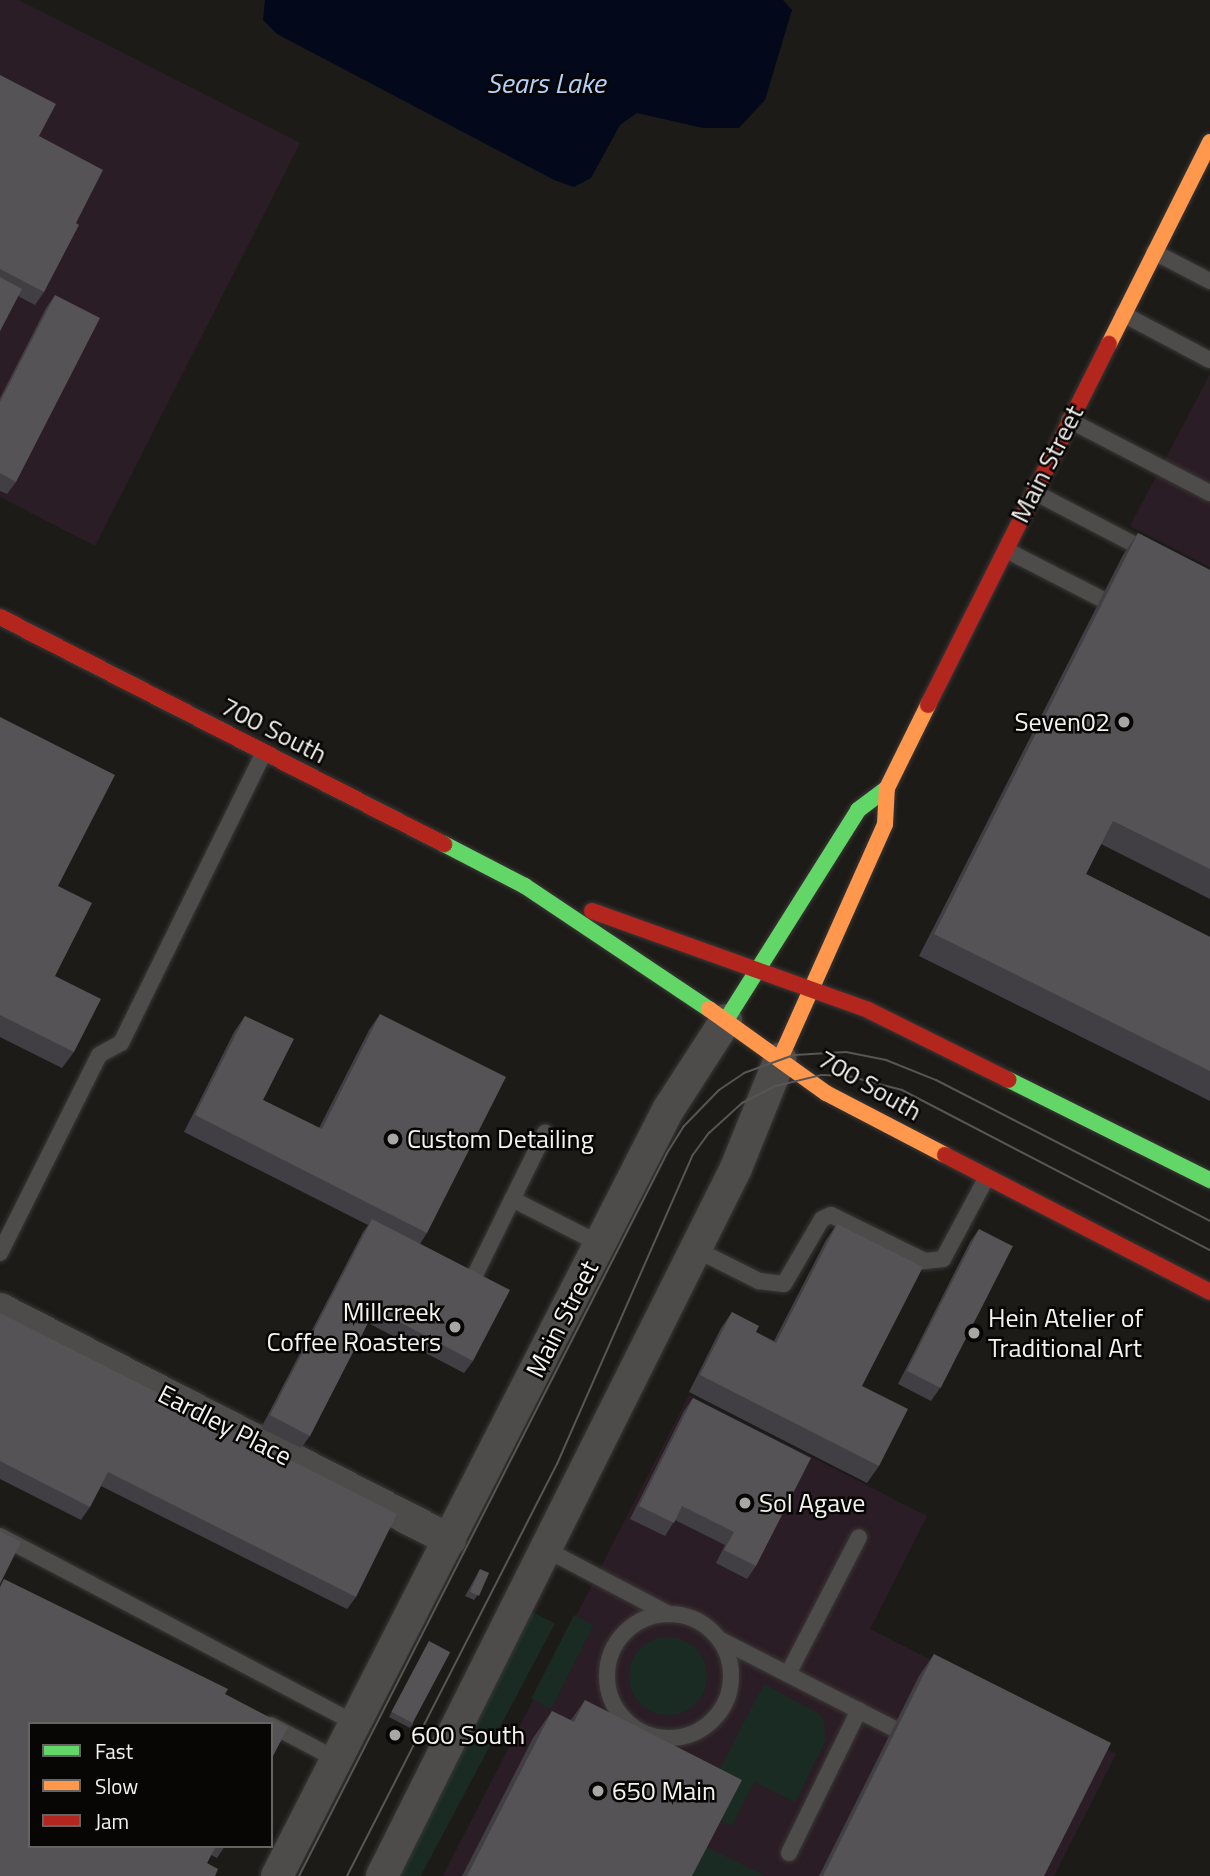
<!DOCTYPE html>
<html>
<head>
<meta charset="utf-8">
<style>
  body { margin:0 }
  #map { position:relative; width:1210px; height:1876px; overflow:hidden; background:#1d1b18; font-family:"Titillium Web",sans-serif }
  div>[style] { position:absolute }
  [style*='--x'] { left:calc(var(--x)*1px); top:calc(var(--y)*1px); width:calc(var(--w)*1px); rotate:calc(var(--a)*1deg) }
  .commercial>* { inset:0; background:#2b1d25 }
  .green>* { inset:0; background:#192b22; transform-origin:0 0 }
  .round { border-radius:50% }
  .water>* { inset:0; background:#03081b }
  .roads { filter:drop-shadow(0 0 2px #3a3836) drop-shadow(0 0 2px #3a3836) }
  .lane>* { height:16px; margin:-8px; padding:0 8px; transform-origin:8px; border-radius:8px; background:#4e4c4a }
  .lane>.ring { margin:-8px; padding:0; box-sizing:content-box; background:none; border:16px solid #4e4c4a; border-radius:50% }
  .street>* { height:32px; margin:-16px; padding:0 16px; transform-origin:16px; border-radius:16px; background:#4e4c4a }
  .fast>* { height:16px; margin:-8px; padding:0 8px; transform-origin:8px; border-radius:8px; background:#63d668 }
  .slow>* { height:16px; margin:-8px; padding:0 8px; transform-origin:8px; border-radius:8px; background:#ff974d }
  .jam>* { height:16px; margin:-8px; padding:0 8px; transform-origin:8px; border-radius:8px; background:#b3261e }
  .tram>* { height:2px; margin:-1px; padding:0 1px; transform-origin:1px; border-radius:1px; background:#585654 }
  .wall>* { inset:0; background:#413f43 }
  .building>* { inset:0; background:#555355; transform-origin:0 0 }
  .dots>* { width:19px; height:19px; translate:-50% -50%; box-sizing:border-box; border:4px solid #080605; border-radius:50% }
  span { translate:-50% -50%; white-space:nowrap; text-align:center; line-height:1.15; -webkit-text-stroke:5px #080605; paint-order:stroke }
  .street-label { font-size:26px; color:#f4f2ee }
  .poi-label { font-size:26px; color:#f4f2ee }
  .right { translate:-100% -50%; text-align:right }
  .left { translate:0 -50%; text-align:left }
  .water-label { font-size:28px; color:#b6d1f9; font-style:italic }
  .legend { position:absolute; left:28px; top:1722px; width:245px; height:126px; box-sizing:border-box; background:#080605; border:2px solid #666462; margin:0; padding:9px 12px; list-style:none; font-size:21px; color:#f4f2ee }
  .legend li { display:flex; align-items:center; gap:14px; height:35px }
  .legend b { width:35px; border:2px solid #666462 }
</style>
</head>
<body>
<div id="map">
  <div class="commercial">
    <i style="clip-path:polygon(0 0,19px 0,300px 143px,95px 546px,0 497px)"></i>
    <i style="clip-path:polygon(1210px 374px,1210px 567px,1130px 526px)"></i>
    <i style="clip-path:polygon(689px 1395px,927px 1516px,870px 1629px,1116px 1754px,1054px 1876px,443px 1876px)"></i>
  </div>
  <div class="green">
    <i style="left:531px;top:1611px;width:27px;height:298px;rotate:28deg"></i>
    <i style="left:574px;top:1615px;width:22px;height:94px;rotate:27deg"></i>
    <i class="round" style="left:629px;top:1637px;width:78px;height:78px"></i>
    <i style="clip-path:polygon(764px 1684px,818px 1713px,824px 1721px,826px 1740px,795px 1802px,754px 1782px,732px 1826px,717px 1818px,709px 1790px)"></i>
    <i style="clip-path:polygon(703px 1845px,765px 1876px,688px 1876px)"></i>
  </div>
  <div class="water">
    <i style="clip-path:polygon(265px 0,783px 0,792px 10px,765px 100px,739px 128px,703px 128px,637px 113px,620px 125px,591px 178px,574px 187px,554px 180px,277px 34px,263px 20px)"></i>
  </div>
  <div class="roads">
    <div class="lane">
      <i style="--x:1154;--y:252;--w:63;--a:27.4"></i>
      <i style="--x:1123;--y:314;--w:98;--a:27.9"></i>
      <i style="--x:1069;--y:420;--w:159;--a:27.4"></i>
      <i style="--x:1034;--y:492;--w:130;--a:27.6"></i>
      <i style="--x:1006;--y:550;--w:106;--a:27.1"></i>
      <i style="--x:512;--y:1199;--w:99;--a:27.1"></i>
      <i style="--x:695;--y:1249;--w:72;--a:26.6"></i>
      <i style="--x:759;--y:1281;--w:25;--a:7"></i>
      <i style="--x:784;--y:1284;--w:75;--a:-59.7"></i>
      <i style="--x:822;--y:1219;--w:10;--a:-24"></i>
      <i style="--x:831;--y:1215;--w:105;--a:26.1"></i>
      <i style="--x:925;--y:1261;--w:18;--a:-6"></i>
      <i style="--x:943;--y:1259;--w:93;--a:-61.8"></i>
      <i style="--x:0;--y:1253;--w:221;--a:-63.4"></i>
      <i style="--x:99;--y:1055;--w:25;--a:-29"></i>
      <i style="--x:121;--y:1043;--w:323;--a:-63.8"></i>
      <i style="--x:474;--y:1277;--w:161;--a:-63.8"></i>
      <i style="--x:0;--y:1536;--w:401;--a:27.8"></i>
      <i style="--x:545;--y:1549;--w:140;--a:27.7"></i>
      <i class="ring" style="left:607px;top:1614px;width:108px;height:108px"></i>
      <i style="--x:719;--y:1639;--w:195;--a:27.1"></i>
      <i style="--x:788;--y:1674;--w:154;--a:-62.6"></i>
      <i style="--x:271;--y:1725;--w:73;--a:27.6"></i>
      <i style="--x:789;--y:1853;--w:159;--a:-63.9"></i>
    </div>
    <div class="street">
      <i style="--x:0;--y:1309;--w:506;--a:27.17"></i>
      <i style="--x:277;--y:1876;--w:860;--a:-62.96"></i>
      <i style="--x:668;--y:1110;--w:107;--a:-57.2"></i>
      <i style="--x:382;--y:1876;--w:792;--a:-63.43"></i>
      <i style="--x:736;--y:1168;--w:118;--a:-68"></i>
    </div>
    <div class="fast">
      <i style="--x:444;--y:844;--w:91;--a:27.4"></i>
      <i style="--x:525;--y:886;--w:221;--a:33.8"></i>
      <i style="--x:726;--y:1020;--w:248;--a:-57.8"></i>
      <i style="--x:858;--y:810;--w:36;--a:-37"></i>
      <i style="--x:1009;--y:1080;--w:225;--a:26.5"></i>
    </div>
    <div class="slow">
      <i style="--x:1109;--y:344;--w:226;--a:-63.4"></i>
      <i style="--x:709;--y:1009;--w:144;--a:35.7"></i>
      <i style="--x:826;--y:1093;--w:134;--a:27.5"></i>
      <i style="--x:780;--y:1059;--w:257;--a:-65.9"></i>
      <i style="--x:885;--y:824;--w:36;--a:-87"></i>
      <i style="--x:887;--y:788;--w:93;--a:-63.7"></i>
    </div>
    <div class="jam">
      <i style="--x:0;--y:617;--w:499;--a:27.1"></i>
      <i style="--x:928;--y:705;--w:404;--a:-63.4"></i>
      <i style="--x:592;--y:911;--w:293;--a:19.7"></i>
      <i style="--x:868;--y:1010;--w:157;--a:26.4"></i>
      <i style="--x:945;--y:1155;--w:298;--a:27.3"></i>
    </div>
  </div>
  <div class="tram">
    <i style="--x:299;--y:1876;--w:811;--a:-63.02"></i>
    <i style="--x:667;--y:1153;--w:31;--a:-58"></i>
    <i style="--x:683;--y:1127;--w:52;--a:-45.8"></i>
    <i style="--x:719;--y:1090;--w:30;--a:-34"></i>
    <i style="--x:744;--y:1073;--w:53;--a:-19.8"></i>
    <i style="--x:794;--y:1055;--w:52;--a:-3.3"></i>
    <i style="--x:846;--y:1052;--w:41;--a:11.3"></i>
    <i style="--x:886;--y:1060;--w:54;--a:21.8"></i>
    <i style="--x:936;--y:1080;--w:308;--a:27.2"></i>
    <i style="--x:347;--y:1876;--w:462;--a:-63"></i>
    <i style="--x:557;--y:1464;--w:336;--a:-66.3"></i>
    <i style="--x:692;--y:1156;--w:29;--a:-54"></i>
    <i style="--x:709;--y:1133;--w:45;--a:-42.3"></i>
    <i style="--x:742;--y:1103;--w:38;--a:-27"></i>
    <i style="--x:776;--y:1086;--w:46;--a:-13.7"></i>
    <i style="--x:821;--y:1075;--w:27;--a:2"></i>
    <i style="--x:848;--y:1076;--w:56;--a:14.5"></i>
    <i style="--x:902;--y:1090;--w:347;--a:27.5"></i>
  </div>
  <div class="wall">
    <i style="clip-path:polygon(0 75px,39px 136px,76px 223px,44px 292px,35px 305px,18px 296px,0 331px)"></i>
    <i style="clip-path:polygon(55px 295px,16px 482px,7px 494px,0 491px,0 398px,46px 308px)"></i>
    <i style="clip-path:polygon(1138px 533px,1210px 570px,1210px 899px,1101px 844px,1086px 874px,1210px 937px,1210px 1101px,919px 956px,1123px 555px)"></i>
    <i style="clip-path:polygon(0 717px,58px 886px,55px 976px,74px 1052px,62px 1068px,0 1037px)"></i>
    <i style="clip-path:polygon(380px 1014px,427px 1233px,420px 1244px,473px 1361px,464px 1373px,368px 1323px,310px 1436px,301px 1448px,261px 1428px,363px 1232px,368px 1225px,184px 1132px,234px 1032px,245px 1016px,263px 1100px,319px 1128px,369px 1030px)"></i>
    <i style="clip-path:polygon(837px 1224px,862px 1386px,879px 1466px,867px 1483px,689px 1392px,721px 1328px,732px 1312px,756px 1332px,774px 1341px,826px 1240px)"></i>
    <i style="clip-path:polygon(979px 1229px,940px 1388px,931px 1401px,898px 1384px,970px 1242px)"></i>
    <i style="clip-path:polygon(0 1313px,356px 1597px,347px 1609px,101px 1486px,90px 1507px,81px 1520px,0 1479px)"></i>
    <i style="clip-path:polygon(693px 1398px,756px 1566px,747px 1579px,716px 1563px,725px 1545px,675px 1520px,665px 1536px,630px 1519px,684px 1411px)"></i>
    <i style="clip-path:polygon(480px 1569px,477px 1596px,474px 1600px,465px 1596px)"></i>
    <i style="clip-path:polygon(4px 1579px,30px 1846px,225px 1846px,217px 1858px,211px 1855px,207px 1863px,0 1876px,0 1586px)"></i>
    <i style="clip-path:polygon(429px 1641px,413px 1724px,410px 1728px,389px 1717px)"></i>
    <i style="clip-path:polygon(934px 1654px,1044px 1876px,819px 1876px,919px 1676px)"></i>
    <i style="clip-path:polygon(585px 1700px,692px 1876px,462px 1876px,533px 1738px,552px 1711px,571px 1720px)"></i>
  </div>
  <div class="building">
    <i style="clip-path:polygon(0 75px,56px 104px,39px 136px,103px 170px,76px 223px,79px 225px,44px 292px,0 269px)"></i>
    <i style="clip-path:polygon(0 277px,22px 289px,0 331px)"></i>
    <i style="clip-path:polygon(55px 295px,100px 318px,16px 482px,0 473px,0 402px)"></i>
    <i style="clip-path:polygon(1138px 533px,1210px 570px,1210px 869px,1113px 821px,1086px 874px,1210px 937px,1210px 1071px,934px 934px)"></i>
    <i style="clip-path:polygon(0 717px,115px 775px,58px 886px,92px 903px,55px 976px,101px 999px,74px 1052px,0 1015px)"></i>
    <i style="clip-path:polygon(380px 1014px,506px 1077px,427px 1233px,195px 1115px,245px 1016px,294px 1039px,263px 1100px,322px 1129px)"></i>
    <i style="clip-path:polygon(372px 1219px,510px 1290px,473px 1361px,375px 1309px,310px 1436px,270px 1415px)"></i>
    <i style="clip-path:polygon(837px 1224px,923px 1267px,862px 1386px,908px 1409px,879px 1466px,700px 1375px,732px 1312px,759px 1326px,756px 1332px,776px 1343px)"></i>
    <i style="left:979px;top:1229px;width:38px;height:159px;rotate:27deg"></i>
    <i style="clip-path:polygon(0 1313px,397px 1514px,356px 1597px,108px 1472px,90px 1507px,0 1461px)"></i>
    <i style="clip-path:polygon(693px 1398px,811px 1458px,756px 1566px,724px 1550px,734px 1532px,682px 1506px,674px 1523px,639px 1506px)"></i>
    <i style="clip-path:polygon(0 1531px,21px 1542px,0 1584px)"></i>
    <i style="left:480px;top:1569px;width:10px;height:25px;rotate:24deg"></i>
    <i style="clip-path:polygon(4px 1579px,228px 1689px,225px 1694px,288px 1727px,271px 1760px,271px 1724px,30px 1724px,30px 1846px,216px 1846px,207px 1863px,218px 1869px,215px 1876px,0 1876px,0 1588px)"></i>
    <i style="left:429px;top:1641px;width:24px;height:80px;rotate:28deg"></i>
    <i style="clip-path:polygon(934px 1654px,1111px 1743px,1044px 1876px,823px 1876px)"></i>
    <i style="clip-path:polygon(585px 1700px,742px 1780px,692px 1876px,467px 1876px,552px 1711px,574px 1722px)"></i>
  </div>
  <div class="dots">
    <i style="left:1124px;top:722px;background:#a9a7a3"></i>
    <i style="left:393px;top:1139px;background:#a9a7a3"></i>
    <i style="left:455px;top:1327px;background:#a9a7a3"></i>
    <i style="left:974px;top:1333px;background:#a9a7a3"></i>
    <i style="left:745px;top:1503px;background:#a9a7a3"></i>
    <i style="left:395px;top:1735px;background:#a9a7a3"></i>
    <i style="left:598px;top:1791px;background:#a9a7a3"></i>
  </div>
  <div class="street-label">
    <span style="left:1047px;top:464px;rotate:-63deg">Main Street</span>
    <span style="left:274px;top:730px;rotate:27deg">700 South</span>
    <span style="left:870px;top:1085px;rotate:30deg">700 South</span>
    <span style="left:562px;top:1319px;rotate:-63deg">Main Street</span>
    <span style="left:225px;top:1425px;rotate:27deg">Eardley Place</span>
  </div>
  <div class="poi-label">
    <span class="right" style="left:1110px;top:722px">Seven02</span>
    <span class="left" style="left:407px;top:1139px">Custom Detailing</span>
    <span class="right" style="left:441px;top:1327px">Millcreek<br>Coffee Roasters</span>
    <span class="left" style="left:988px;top:1333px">Hein Atelier of<br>Traditional Art</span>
    <span class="left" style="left:759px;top:1503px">Sol Agave</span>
    <span class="left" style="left:411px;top:1735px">600 South</span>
    <span class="left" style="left:612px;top:1791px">650 Main</span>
  </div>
  <div class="water-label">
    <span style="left:546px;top:83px">Sears Lake</span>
  </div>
  <ul class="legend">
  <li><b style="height:9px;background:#63d668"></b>Fast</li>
  <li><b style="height:9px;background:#ff974d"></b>Slow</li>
  <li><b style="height:9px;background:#b3261e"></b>Jam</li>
  </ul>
</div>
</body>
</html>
